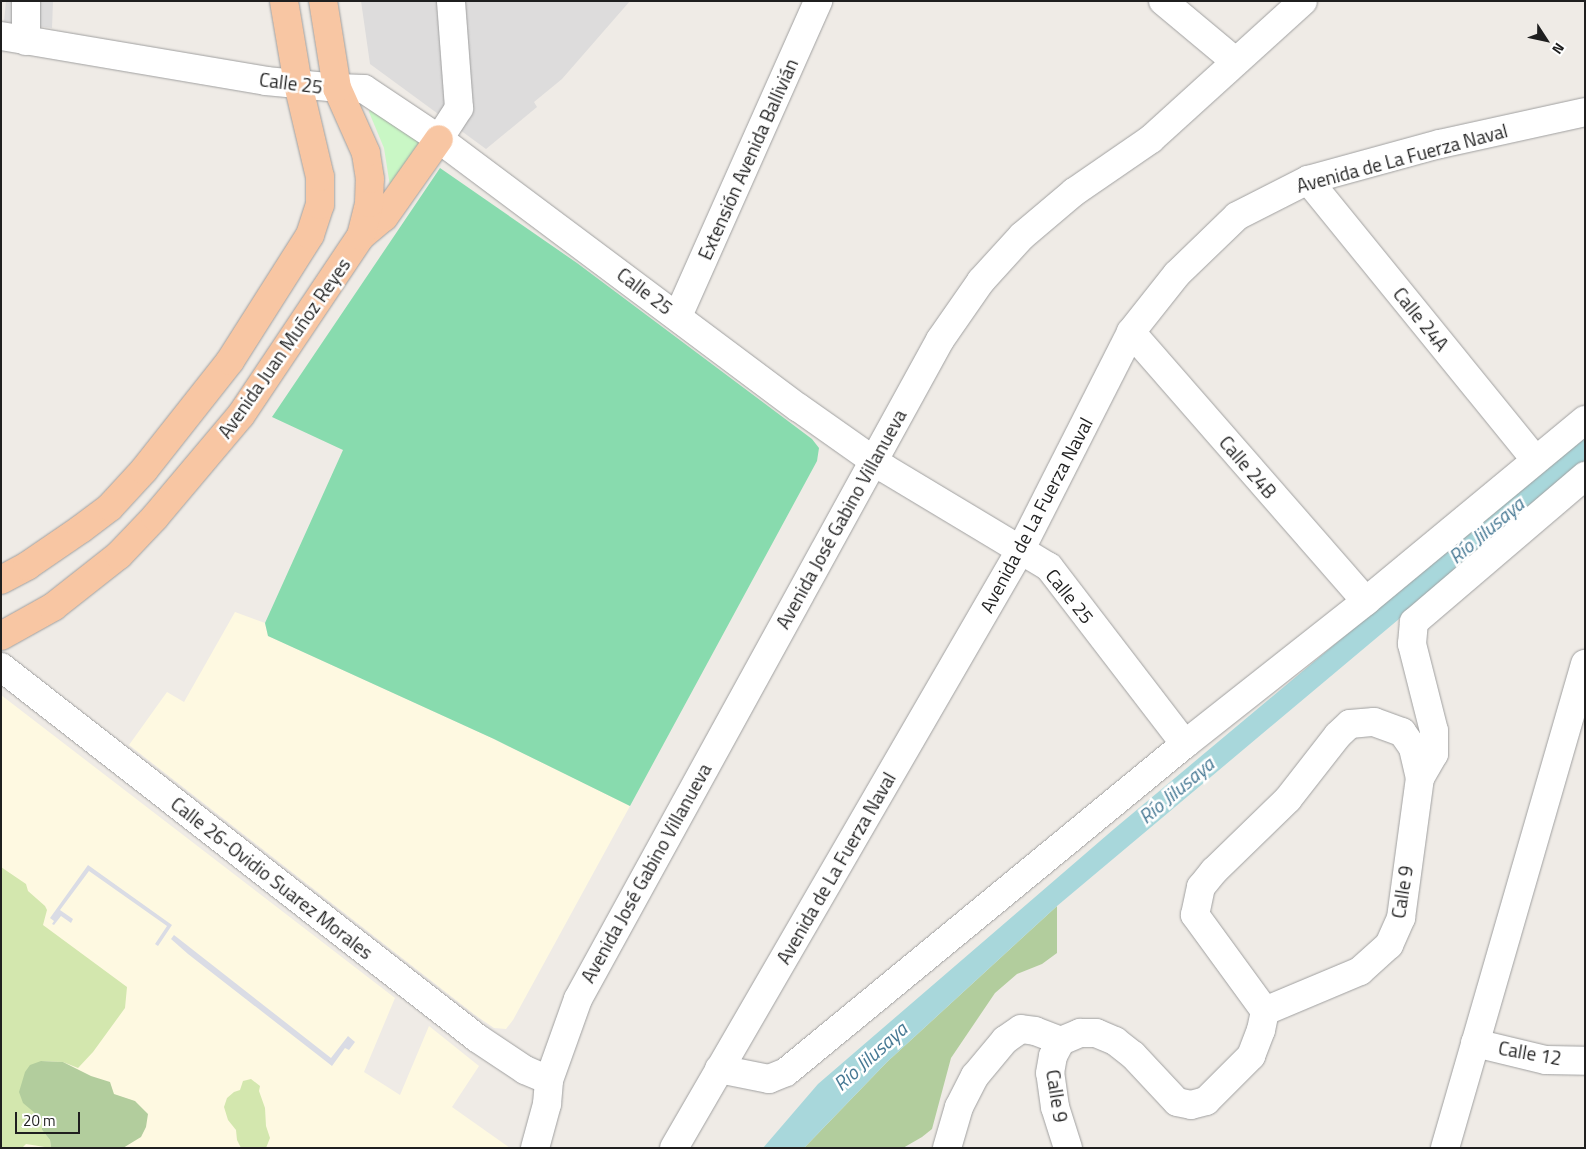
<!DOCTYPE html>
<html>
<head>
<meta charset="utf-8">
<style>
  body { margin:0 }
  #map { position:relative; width:1586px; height:1149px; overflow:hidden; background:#efebe6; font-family:"Titillium Web",sans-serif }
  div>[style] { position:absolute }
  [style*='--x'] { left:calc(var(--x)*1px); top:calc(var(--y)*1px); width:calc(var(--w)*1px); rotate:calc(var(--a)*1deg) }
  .residential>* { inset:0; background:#dddcdc }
  .education>* { inset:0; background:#fef9e1 }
  .grass>* { inset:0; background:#d3e7ae }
  .forest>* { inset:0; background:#b2cd9d }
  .park>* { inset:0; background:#c9f7c5 }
  .pitch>* { inset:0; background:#88dbae }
  .plaza>* { inset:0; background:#dadce5 }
  .water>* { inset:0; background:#a8d7db }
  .roads { filter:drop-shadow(0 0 1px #a0a0a0) drop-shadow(0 0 1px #a0a0a0) }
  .minor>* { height:28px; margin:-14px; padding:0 14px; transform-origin:14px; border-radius:14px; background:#fff }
  .major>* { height:28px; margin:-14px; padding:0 14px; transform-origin:14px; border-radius:14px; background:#f8c6a3 }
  span { translate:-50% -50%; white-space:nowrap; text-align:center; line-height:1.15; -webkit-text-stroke:5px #fff; paint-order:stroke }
  .street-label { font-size:19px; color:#1f1f1f }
  .water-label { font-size:20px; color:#477994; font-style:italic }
  .frame { position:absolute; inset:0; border:2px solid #1f1f1f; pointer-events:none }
  .north { position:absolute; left:1521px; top:15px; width:50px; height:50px; -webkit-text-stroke:4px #fff; paint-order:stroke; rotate:125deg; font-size:14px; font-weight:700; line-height:20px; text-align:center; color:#1f1f1f }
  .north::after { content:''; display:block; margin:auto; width:18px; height:22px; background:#1f1f1f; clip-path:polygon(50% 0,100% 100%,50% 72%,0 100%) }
  .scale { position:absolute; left:15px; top:1112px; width:65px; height:22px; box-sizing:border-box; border:2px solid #1f1f1f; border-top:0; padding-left:6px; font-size:15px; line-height:18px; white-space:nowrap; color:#1f1f1f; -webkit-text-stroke:4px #fff; paint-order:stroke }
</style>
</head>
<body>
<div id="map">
  <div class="residential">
    <i style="clip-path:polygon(6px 1px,53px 1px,52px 28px,4px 22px)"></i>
    <i style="clip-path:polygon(361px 1px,630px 1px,562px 79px,534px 102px,537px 107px,486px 149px,370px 64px)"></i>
  </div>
  <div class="education">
    <i style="clip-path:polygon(235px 612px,265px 623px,268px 636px,494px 739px,630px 806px,513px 1020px,506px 1029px,494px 1028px,475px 1015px,129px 745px,167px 692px,184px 702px)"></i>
    <i style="clip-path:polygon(1px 695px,395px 998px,364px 1072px,400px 1095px,429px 1026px,479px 1066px,452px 1107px,510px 1148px,1px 1148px)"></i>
  </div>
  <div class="grass">
    <i style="clip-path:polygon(1px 867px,26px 884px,28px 891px,45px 906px,47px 910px,43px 925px,127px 987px,125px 1008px,93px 1052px,78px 1068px,63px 1062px,41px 1061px,42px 1130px,50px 1140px,51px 1148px,26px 1144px,22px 1148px,1px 1148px)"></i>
    <i style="clip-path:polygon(251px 1079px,260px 1086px,259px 1091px,265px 1108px,266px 1126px,270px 1138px,266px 1148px,241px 1148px,237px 1140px,236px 1130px,228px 1120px,224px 1107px,227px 1098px,234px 1092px,240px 1090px,243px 1081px)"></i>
  </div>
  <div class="forest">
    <i style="clip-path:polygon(1057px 906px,1057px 953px,1042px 964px,1017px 974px,995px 993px,951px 1058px,932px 1129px,922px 1137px,903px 1148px,804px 1148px,887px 1062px)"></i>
    <i style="clip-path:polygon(41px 1061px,63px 1062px,91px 1076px,110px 1082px,114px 1094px,135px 1101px,148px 1114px,146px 1127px,141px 1137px,123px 1148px,51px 1148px,50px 1140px,42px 1130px,42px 1119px,23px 1103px,19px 1092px,25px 1072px,30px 1065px)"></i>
  </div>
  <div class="park">
    <i style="clip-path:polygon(370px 108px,422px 142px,390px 186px,384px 148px,369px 112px)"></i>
  </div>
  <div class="pitch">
    <i style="clip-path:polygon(440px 168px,577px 263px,812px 439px,819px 448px,817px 461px,630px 806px,494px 739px,268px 636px,265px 623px,343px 450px,272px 417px)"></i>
  </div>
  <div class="plaza">
    <i style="clip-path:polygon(88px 865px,172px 925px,158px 946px,155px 944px,167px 926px,89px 871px,60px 910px,73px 919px,71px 923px,61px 916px,54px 925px,52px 924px,54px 921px,50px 918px)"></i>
    <i style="clip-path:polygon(174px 935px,331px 1058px,348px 1036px,355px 1042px,349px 1050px,345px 1048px,332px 1066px,188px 954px,171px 939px)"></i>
  </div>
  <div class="water">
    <i style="clip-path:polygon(1585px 435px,1585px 463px,1057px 906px,887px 1062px,804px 1148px,763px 1148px,818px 1084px,1114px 829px)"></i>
  </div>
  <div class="roads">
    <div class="minor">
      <i style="--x:1163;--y:1;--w:94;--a:39.8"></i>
      <i style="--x:1;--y:36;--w:269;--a:9.6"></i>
      <i style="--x:266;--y:81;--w:71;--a:5.6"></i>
      <i style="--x:337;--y:88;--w:27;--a:2"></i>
      <i style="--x:364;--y:89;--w:90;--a:33.7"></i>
      <i style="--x:439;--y:139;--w:449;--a:36.8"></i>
      <i style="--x:799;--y:408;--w:104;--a:35.2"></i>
      <i style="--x:884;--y:468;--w:192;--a:31"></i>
      <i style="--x:1049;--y:567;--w:223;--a:52.5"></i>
      <i style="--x:26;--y:41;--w:40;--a:-90"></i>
      <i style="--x:439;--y:139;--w:37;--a:-57"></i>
      <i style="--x:459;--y:108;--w:107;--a:-94.3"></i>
      <i style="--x:1308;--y:180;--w:360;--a:50.9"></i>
      <i style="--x:678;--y:316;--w:345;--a:-66"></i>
      <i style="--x:1131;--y:332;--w:357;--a:48.9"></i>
      <i style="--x:1;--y:667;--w:604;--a:37.93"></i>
      <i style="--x:477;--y:1038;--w:58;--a:33.7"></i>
      <i style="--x:525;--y:1070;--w:26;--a:23"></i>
      <i style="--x:1265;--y:1011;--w:119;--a:-126.1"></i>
      <i style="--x:1195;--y:915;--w:29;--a:-78"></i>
      <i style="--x:1201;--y:887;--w:21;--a:-51"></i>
      <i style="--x:1214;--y:871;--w:103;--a:-44.2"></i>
      <i style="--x:1288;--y:799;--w:81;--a:-52"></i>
      <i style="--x:1338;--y:735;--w:16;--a:-43"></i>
      <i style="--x:1350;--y:724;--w:24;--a:-5"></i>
      <i style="--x:1374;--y:722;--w:30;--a:20"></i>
      <i style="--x:1402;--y:732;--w:19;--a:55"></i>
      <i style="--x:1413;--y:748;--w:31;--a:77"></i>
      <i style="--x:1475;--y:1043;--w:73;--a:13.5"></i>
      <i style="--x:1546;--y:1060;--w:39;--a:1"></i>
      <i style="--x:719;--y:1069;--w:51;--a:11.3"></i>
      <i style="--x:769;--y:1079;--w:18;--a:-22"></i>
      <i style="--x:786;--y:1072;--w:517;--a:-39.42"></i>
      <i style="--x:1185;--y:744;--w:231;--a:-38.3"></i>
      <i style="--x:1366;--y:601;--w:284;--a:-39.6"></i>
      <i style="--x:535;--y:1148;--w:46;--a:-74.7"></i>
      <i style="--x:547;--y:1104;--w:24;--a:-85"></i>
      <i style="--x:549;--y:1080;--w:86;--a:-70.3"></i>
      <i style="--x:578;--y:999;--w:752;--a:-61.22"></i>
      <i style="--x:940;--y:340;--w:72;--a:-55.2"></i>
      <i style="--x:981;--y:281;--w:61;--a:-47.7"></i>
      <i style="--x:1022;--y:236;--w:68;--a:-40.2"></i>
      <i style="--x:1074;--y:192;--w:93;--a:-34.5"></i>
      <i style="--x:1151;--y:139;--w:205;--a:-42.2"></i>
      <i style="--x:674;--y:1148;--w:692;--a:-59.92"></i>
      <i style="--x:1021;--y:549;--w:243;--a:-63.1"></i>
      <i style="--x:1131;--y:332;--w:74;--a:-51.6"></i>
      <i style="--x:1177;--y:274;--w:83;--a:-44"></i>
      <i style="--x:1237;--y:216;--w:80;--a:-26.9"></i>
      <i style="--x:1308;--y:180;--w:137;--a:-15.3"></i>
      <i style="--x:1440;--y:144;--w:148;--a:-12.4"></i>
      <i style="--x:947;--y:1148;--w:43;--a:-73.7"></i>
      <i style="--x:959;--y:1107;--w:35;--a:-63"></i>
      <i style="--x:975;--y:1076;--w:47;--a:-50.2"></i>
      <i style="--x:1005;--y:1040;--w:19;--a:-35"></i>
      <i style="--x:1021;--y:1029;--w:14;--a:8"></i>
      <i style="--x:1035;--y:1031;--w:28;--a:21"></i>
      <i style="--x:1068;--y:1148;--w:43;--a:-107.6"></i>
      <i style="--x:1055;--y:1107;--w:34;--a:-98"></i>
      <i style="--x:1050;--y:1073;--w:17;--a:-80"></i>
      <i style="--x:1053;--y:1056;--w:17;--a:-62"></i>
      <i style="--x:1061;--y:1041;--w:21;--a:-23"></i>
      <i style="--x:1080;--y:1033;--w:16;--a:0"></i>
      <i style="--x:1096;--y:1033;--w:21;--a:23"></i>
      <i style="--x:1115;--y:1041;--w:23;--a:38"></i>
      <i style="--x:1133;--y:1055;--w:64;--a:46.9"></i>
      <i style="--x:1177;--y:1102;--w:14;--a:12"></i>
      <i style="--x:1191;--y:1105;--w:16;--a:-15"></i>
      <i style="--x:1206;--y:1101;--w:64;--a:-45"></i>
      <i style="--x:1251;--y:1056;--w:28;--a:-69"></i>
      <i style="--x:1261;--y:1030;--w:19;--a:-78"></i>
      <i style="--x:1265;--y:1011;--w:103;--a:-22.8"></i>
      <i style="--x:1360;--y:971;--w:39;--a:-42"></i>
      <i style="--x:1389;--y:945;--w:30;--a:-66"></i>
      <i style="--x:1401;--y:918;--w:141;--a:-82.3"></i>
      <i style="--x:1420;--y:778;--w:28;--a:-60"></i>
      <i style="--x:1434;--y:754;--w:23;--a:-90"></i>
      <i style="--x:1434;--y:731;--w:90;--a:-104.2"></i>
      <i style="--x:1412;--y:644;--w:22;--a:-85"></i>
      <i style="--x:1414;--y:622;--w:225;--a:-40.5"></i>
      <i style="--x:1445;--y:1148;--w:504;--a:-73.87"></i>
    </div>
    <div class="major">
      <i style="--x:361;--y:236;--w:30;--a:-40"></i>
      <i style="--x:384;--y:217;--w:95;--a:-54.8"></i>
      <i style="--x:1;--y:580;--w:30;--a:-28"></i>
      <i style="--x:27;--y:566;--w:65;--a:-34.4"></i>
      <i style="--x:81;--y:529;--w:36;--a:-37"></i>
      <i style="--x:110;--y:507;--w:50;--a:-47.4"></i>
      <i style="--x:144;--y:470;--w:139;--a:-51.7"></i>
      <i style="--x:230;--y:361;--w:149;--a:-57.6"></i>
      <i style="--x:310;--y:235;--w:32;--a:-72"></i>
      <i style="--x:320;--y:205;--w:28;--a:-90"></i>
      <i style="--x:320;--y:177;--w:96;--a:-103.3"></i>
      <i style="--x:298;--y:84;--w:84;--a:-99.6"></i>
      <i style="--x:1;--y:636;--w:60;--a:-29.1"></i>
      <i style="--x:53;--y:607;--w:84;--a:-38.2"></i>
      <i style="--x:119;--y:555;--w:52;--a:-46.5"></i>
      <i style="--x:155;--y:517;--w:133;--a:-49.9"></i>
      <i style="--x:241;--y:415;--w:216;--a:-56.2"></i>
      <i style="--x:361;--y:236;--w:34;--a:-76"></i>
      <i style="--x:369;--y:203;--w:24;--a:-88"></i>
      <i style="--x:370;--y:179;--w:26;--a:-99"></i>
      <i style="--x:366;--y:153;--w:71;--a:-114"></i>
      <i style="--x:337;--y:88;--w:88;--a:-99.1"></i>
    </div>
  </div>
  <div class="street-label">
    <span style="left:291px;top:83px;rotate:7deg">Calle 25</span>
    <span style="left:1402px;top:158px;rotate:-15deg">Avenida de La Fuerza Naval</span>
    <span style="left:748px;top:159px;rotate:-66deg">Extensión Avenida Ballivián</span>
    <span style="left:645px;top:291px;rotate:37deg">Calle 25</span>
    <span style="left:1421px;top:319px;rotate:51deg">Calle 24A</span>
    <span style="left:284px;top:348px;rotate:-55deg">Avenida Juan Muñoz Reyes</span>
    <span style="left:1248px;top:467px;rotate:49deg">Calle 24B</span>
    <span style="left:1036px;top:515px;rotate:-62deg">Avenida de La Fuerza Naval</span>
    <span style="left:841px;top:519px;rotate:-61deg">Avenida José Gabino Villanueva</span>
    <span style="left:1070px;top:596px;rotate:51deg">Calle 25</span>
    <span style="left:836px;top:868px;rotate:-60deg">Avenida de La Fuerza Naval</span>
    <span style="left:646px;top:873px;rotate:-61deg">Avenida José Gabino Villanueva</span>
    <span style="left:272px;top:878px;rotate:38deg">Calle 26-Ovidio Suarez Morales</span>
    <span style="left:1402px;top:892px;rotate:-81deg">Calle 9</span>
    <span style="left:1530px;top:1053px;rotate:10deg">Calle 12</span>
    <span style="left:1057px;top:1096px;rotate:81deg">Calle 9</span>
  </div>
  <div class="water-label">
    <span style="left:1486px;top:530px;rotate:-40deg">Río Jilusaya</span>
    <span style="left:1176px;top:790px;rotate:-40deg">Río Jilusaya</span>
    <span style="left:870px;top:1056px;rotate:-42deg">Río Jilusaya</span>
  </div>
  <div class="frame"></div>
  <div class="north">N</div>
  <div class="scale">20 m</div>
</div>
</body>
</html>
